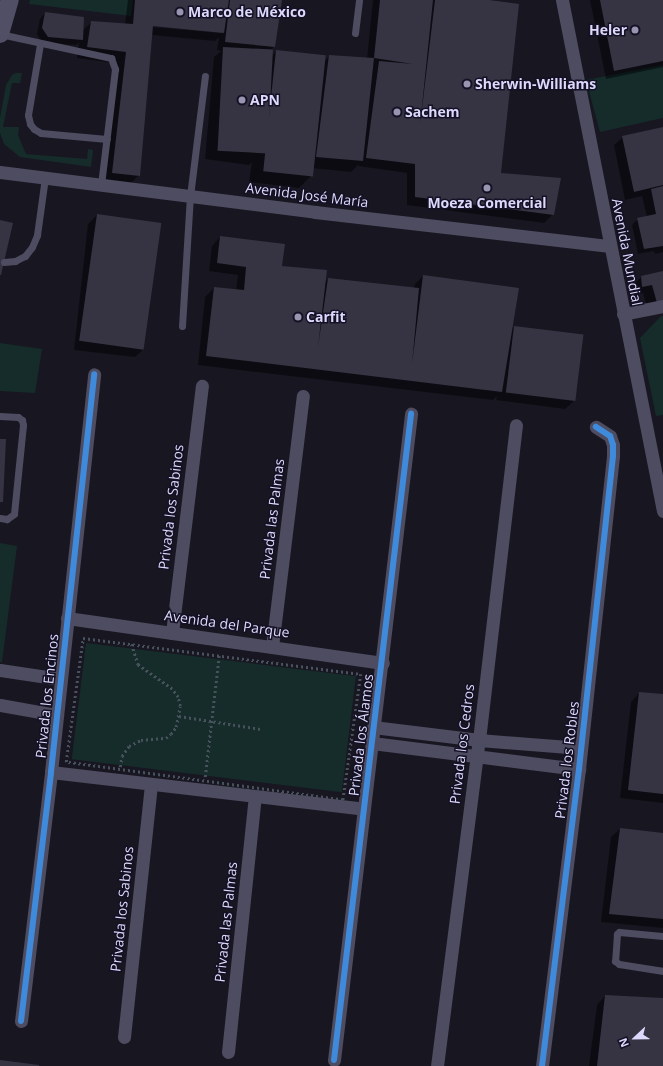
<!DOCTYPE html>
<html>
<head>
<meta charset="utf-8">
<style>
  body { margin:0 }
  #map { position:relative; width:663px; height:1066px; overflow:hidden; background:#181620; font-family:"Open Sans",sans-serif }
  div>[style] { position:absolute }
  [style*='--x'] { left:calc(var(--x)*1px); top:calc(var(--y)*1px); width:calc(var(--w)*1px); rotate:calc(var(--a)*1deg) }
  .green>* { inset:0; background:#152c2b; transform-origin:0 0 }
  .shadow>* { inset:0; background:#0007 }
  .building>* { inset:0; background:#363443; transform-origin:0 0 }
  .path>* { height:2.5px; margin-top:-1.25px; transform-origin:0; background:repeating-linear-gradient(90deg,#47525d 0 2px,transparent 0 5px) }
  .lane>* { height:7px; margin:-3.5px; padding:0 3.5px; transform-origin:3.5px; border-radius:3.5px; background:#4d4c61 }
  .street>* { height:13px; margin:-6.5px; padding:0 6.5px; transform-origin:6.5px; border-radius:6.5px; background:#4d4c61 }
  .secondary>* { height:18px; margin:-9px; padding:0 9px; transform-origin:9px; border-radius:9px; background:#504f66 }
  .cycleway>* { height:6px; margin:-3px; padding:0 3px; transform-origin:3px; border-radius:3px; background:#408adc }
  .dots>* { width:11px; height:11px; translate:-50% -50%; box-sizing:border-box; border:2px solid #141125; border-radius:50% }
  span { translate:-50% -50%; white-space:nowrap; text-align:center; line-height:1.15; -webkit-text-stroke:3px #141125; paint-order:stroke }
  .poi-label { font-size:14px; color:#dcd9fc; font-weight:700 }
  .left { translate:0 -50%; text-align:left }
  .right { translate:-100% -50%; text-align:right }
  .street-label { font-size:14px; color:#dcd9fc }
  .north { position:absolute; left:615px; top:1018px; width:40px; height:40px; -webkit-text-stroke:3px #141125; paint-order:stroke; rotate:248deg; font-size:11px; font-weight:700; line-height:16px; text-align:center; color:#dcd9fc }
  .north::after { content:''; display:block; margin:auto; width:14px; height:18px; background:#dcd9fc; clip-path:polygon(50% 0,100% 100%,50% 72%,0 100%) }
</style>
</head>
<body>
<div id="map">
  <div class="green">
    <i style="clip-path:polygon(30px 0,133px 0,131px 16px,29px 4px)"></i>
    <i style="clip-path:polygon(663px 65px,663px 118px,600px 132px,586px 80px)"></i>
    <i style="clip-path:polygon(16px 73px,22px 73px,20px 83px,12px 83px,3px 127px,19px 127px,18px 135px,26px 154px,87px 159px,88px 149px,93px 150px,91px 167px,20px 157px,4px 144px,0 133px,0 118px,6px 85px,12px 75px)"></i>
    <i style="clip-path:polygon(661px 316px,663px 316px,663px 415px,656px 416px,640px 338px)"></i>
    <i style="clip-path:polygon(0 343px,42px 349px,35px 393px,0 391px)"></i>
    <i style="clip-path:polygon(0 543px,17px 546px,2px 662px,0 662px)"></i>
    <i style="left:86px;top:643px;width:272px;height:117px;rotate:7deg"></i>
  </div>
  <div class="shadow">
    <i style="clip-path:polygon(evenodd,128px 0,281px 0,274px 47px,272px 49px,271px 57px,276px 51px,324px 61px,330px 56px,367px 59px,373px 0,488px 0,500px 174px,553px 214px,544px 223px,407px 205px,407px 173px,358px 166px,359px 164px,351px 172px,311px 168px,310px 177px,299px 188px,249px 182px,252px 162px,249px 165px,205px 159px,214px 57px,221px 51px,217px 50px,219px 37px,215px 41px,152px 35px,139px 175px,127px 187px,102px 184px,115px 63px,77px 58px,79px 42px,76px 45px,42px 43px,37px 34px,40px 19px,45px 13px,82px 31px,92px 22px,125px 24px,128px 0,152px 25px,222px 31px,221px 33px,152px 27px,152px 25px)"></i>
    <i style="clip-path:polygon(590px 0,663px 0,663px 67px,606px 79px)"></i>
    <i style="clip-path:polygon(663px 128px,663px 252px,655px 254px,654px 251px,638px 254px,632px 225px,638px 219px,647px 217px,642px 196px,625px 200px,614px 145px,623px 137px)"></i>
    <i style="clip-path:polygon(97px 215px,144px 349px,135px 357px,74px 350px,88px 224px)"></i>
    <i style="clip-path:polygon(220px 237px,281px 266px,324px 283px,328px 279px,414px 288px,415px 284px,423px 276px,511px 330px,514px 327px,574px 401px,565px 409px,496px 400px,497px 396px,493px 400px,198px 365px,205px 297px,214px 288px,236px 290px,238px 275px,209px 271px,212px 246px)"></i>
    <i style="clip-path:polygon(663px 272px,663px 308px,648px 311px,643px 293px,634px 295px,633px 286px,641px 277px)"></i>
    <i style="clip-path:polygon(639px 693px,663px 695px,663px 803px,620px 798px,631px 702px)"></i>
    <i style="clip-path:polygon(620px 829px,663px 834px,663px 928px,601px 922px,611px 837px)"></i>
    <i style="clip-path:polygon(605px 996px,663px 999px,663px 1066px,589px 1066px,597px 1005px)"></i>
  </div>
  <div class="building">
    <i style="clip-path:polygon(135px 0,229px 0,224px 33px,153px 26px,140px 176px,112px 173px,126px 52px,87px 47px,91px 21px,133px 24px)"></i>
    <i style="clip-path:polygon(230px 0,282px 0,275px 47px,225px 42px)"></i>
    <i style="clip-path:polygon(380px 0,433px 0,420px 125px,435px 0,489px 0,519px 4px,501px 173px,561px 178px,554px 215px,415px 197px,415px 164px,366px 158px,379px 61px,413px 64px,374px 58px,363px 161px,316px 157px,329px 55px,374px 58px)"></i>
    <i style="clip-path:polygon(600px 0,663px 0,663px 61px,614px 71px)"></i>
    <i style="clip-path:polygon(45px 12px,84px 17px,83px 40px,48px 37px,42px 28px)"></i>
    <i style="left:223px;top:47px;width:50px;height:104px;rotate:3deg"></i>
    <i style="left:276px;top:50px;width:50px;height:122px;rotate:6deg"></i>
    <i style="clip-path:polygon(663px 127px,663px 185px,634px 192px,622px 136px)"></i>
    <i style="clip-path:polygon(663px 186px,663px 246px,644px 249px,637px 218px,656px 214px,651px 189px)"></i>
    <i style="left:97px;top:214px;width:65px;height:128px;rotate:8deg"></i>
    <i style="clip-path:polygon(0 220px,13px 223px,1px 275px,0 275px)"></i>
    <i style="clip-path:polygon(220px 236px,285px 244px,282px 266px,327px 270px,318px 347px,328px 278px,419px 288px,412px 364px,423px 275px,519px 288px,502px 392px,206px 356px,214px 287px,244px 290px,246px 267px,217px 263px)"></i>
    <i style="clip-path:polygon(663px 271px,663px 302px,657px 303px,652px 285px,642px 287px,641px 276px)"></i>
    <i style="left:514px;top:326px;width:70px;height:67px;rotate:7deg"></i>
    <i style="clip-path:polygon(0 439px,6px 439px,3px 502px,0 502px)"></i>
    <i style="clip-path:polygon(639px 692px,663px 694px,663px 794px,628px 790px)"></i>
    <i style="clip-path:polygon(620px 828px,663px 833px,663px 919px,609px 914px)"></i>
    <i style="clip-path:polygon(605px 995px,663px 998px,663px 1066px,597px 1066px)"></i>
    <i style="clip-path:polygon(0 1060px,39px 1065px,39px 1066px,0 1066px)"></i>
  </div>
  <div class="path">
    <i style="--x:83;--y:638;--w:280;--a:7.4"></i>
    <i style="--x:361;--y:674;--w:127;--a:98.1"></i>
    <i style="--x:343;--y:800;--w:280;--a:-172.2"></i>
    <i style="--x:66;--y:762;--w:125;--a:-82.2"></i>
    <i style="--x:179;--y:716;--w:82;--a:9.1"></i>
    <i style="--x:120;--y:767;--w:11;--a:-80"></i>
    <i style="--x:122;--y:756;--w:12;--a:-55"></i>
    <i style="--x:129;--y:746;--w:13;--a:-27"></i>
    <i style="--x:141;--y:740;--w:25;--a:-5"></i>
    <i style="--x:166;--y:738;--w:6;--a:-39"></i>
    <i style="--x:171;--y:734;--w:9;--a:-54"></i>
    <i style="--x:176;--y:727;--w:21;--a:-79"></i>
    <i style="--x:180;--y:706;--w:9;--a:-103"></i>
    <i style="--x:178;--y:697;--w:10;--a:-127"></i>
    <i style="--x:172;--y:689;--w:42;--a:-144.8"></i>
    <i style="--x:138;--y:665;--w:22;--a:-108"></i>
    <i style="--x:205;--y:777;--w:122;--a:-83.4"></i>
  </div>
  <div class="lane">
    <i style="--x:355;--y:33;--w:33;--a:-83"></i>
    <i style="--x:0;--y:34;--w:114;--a:12.2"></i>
    <i style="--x:111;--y:58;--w:12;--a:70"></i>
    <i style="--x:115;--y:69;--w:117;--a:96.9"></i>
    <i style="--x:40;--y:44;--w:72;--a:99.6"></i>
    <i style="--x:28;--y:115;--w:9;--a:77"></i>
    <i style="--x:30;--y:124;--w:6;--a:51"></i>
    <i style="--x:34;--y:129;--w:8;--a:30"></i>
    <i style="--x:41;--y:133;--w:66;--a:5.2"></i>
    <i style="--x:4;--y:262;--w:11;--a:-5"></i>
    <i style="--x:15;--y:261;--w:11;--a:-27"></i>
    <i style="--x:25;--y:256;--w:11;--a:-52"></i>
    <i style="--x:32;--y:247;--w:13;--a:-67"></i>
    <i style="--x:37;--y:235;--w:59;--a:-82.1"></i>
    <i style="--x:182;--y:326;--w:130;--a:-86.5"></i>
    <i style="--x:190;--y:196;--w:121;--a:-82.9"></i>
    <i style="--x:0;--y:416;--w:18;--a:3"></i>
    <i style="--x:18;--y:417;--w:5;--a:37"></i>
    <i style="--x:22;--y:420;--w:5;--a:79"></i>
    <i style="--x:23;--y:425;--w:89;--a:95.8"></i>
    <i style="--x:14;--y:514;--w:9;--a:144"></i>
    <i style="--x:7;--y:519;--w:7;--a:-172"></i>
    <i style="--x:663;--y:936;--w:44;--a:-174.8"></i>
    <i style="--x:619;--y:932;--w:3;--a:135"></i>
    <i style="--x:617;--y:934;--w:27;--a:94"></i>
    <i style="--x:615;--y:961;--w:5;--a:37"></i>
    <i style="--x:619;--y:964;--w:45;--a:9"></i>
  </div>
  <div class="street">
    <i style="--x:562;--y:0;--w:521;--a:78.82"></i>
    <i style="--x:0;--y:172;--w:318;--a:7.2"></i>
    <i style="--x:315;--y:212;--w:297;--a:6.6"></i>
    <i style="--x:623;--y:314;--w:41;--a:-11.3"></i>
    <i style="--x:67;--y:618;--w:319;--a:8.1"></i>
    <i style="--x:172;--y:633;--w:249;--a:-83.1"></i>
    <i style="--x:272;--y:647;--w:253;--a:-83"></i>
    <i style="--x:0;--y:670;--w:61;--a:8.5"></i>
    <i style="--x:0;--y:705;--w:58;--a:10"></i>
    <i style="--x:373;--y:727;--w:107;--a:7"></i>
    <i style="--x:479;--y:740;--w:102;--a:4.5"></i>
    <i style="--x:372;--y:743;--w:209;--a:7.2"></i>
    <i style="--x:51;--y:772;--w:315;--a:6.7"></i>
    <i style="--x:21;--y:1021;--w:251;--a:-83.1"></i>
    <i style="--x:51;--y:772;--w:400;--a:-83.8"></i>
    <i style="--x:124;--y:1037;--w:254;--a:-83.9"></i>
    <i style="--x:228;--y:1052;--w:257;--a:-84"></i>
    <i style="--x:334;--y:1060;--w:651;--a:-83.2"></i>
    <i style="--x:437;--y:1066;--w:329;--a:-82.7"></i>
    <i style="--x:479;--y:740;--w:317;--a:-83.3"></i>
    <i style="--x:542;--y:1066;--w:299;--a:-82.9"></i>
    <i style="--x:579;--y:769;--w:315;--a:-83.8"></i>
    <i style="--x:613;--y:456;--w:11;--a:-90"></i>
    <i style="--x:613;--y:445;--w:9;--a:-108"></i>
    <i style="--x:610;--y:436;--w:17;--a:-147"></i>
  </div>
  <div class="secondary">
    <i style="--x:0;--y:34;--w:35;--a:-74"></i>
  </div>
  <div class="cycleway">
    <i style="--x:21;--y:1021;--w:251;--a:-83.1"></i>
    <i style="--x:51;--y:772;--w:400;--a:-83.8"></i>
    <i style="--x:334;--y:1060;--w:651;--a:-83.2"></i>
    <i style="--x:542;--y:1066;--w:299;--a:-82.9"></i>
    <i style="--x:579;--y:769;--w:315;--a:-83.8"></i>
    <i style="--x:613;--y:456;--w:11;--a:-90"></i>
    <i style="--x:613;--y:445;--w:9;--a:-108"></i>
    <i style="--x:610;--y:436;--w:17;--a:-147"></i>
  </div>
  <div class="dots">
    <i style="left:180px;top:12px;background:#9795af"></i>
    <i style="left:635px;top:30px;background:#9795af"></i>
    <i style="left:467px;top:84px;background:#9795af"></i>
    <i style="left:242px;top:100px;background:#9795af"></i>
    <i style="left:397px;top:112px;background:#9795af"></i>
    <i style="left:487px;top:188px;background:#9795af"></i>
    <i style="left:298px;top:317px;background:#9795af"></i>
  </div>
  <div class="poi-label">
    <span class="left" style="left:188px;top:12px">Marco de México</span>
    <span class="right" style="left:627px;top:30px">Heler</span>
    <span class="left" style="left:475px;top:84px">Sherwin-Williams</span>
    <span class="left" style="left:250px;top:100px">APN</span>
    <span class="left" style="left:405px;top:112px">Sachem</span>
    <span style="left:487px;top:203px">Moeza Comercial</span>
    <span class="left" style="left:306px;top:317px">Carfit</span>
  </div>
  <div class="street-label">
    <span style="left:307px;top:195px;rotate:7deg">Avenida José María</span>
    <span style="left:627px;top:252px;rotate:79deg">Avenida Mundial</span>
    <span style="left:171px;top:507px;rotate:-83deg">Privada los Sabinos</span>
    <span style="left:272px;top:519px;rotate:-83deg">Privada las Palmas</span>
    <span style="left:227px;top:624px;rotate:8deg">Avenida del Parque</span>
    <span style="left:47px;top:696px;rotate:-84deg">Privada los Encinos</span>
    <span style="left:361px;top:735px;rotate:-83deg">Privada los Álamos</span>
    <span style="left:462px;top:744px;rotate:-83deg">Privada los Cedros</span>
    <span style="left:567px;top:760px;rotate:-83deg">Privada los Robles</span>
    <span style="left:122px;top:909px;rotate:-84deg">Privada los Sabinos</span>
    <span style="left:226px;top:922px;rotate:-84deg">Privada las Palmas</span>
  </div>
  <div class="north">N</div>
</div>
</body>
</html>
